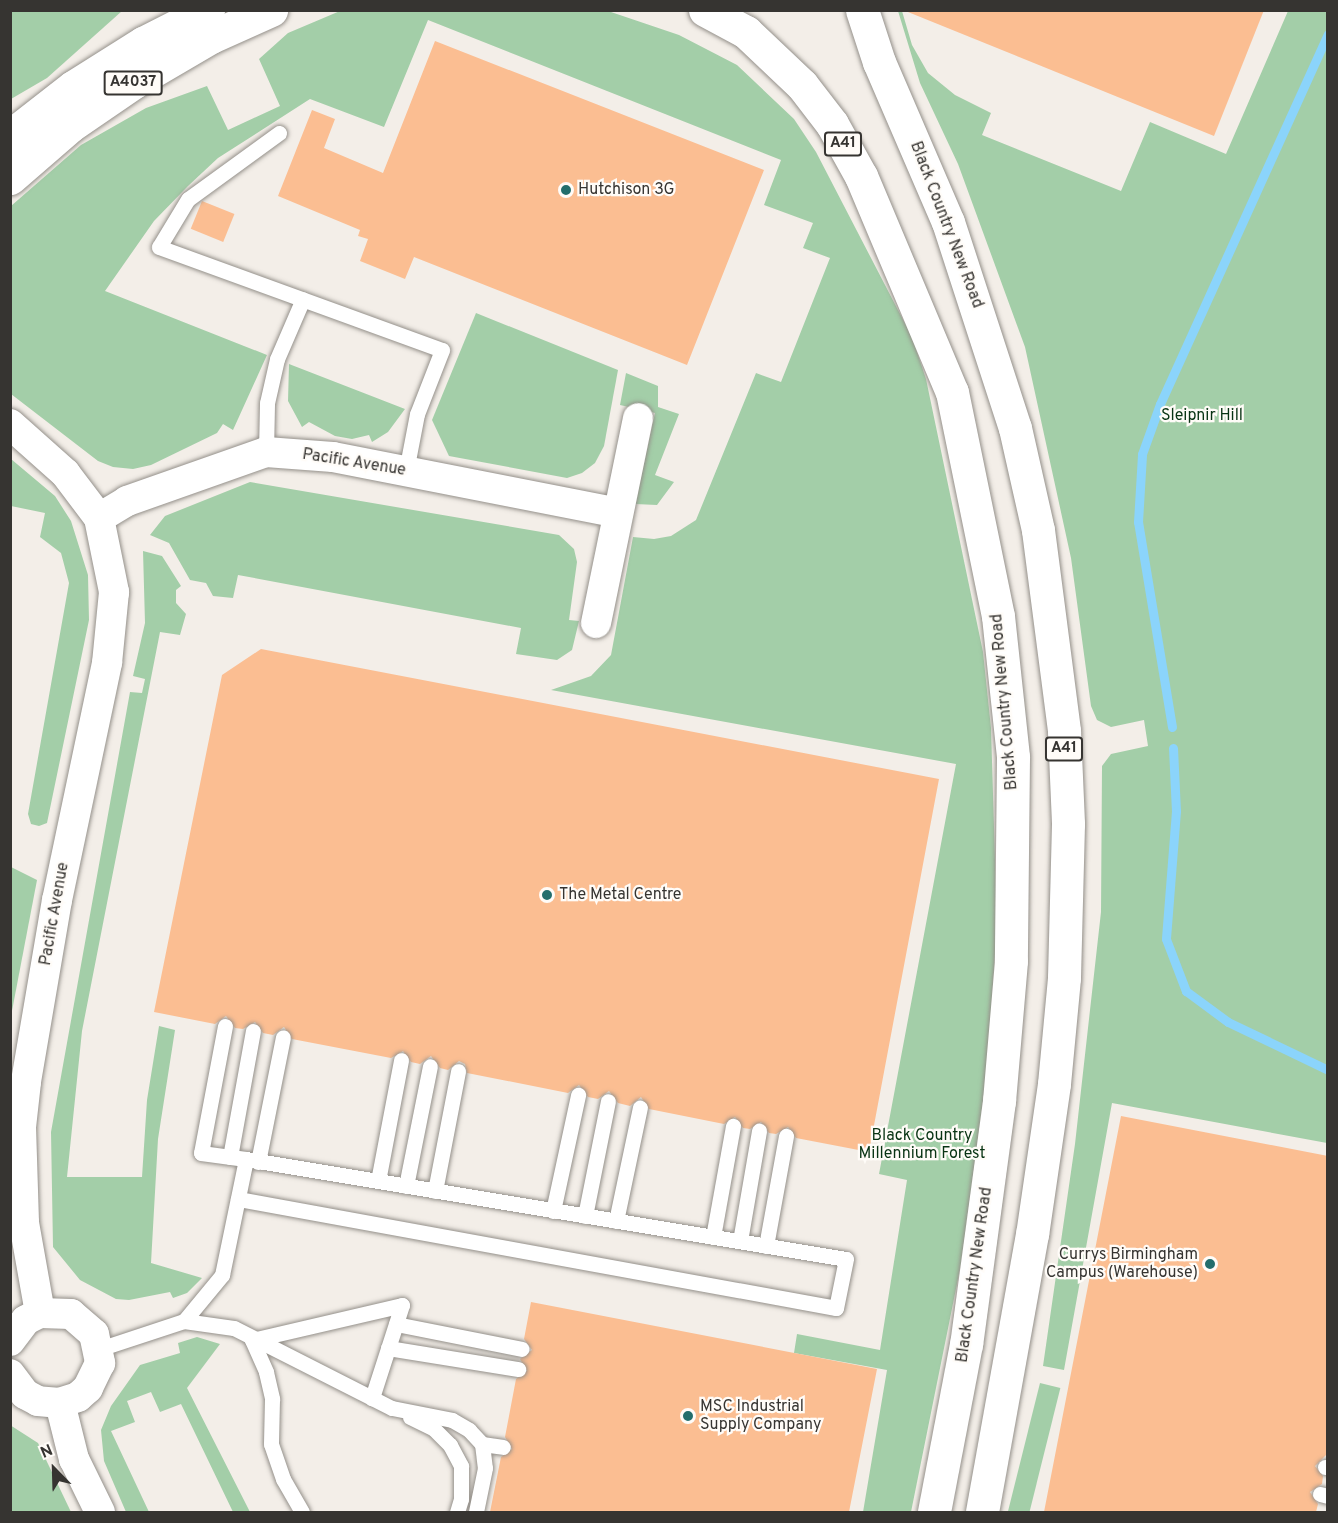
<!DOCTYPE html>
<html>
<head>
<meta charset="utf-8">
<style>
  body { margin:0 }
  #map { position:relative; width:1338px; height:1523px; overflow:hidden; background:#f3eee8; font-family:Overpass,sans-serif }
  div>[style] { position:absolute }
  [style*='--x'] { left:calc(var(--x)*1px); top:calc(var(--y)*1px); width:calc(var(--w)*1px); rotate:calc(var(--a)*1deg) }
  .green>* { inset:0; background:#a3cea8; transform-origin:0 0 }
  .stream>* { height:9px; margin:-4.5px; padding:0 4.5px; transform-origin:4.5px; border-radius:4.5px; background:#8bd4fb }
  .building>* { inset:0; background:#fbbe92; transform-origin:0 0 }
  .roads { filter:drop-shadow(0 0 2px #94908a) drop-shadow(0 0 2px #94908a) }
  .lane>* { height:15px; margin:-7.5px; padding:0 7.5px; transform-origin:7.5px; border-radius:7.5px; background:#fff }
  .street>* { height:30px; margin:-15px; padding:0 15px; transform-origin:15px; border-radius:15px; background:#fff }
  .primary>* { height:33px; margin:-16.5px; padding:0 16.5px; transform-origin:16.5px; border-radius:16.5px; background:#fff }
  .highway>* { height:33px; margin:-16.5px; padding:0 16.5px; transform-origin:16.5px; border-radius:16.5px; background:#fff }
  .dots>* { width:16px; height:16px; translate:-50% -50%; box-sizing:border-box; border:3px solid #fffcf8; border-radius:50% }
  span { translate:-50% -50%; white-space:nowrap; text-align:center; line-height:1.15; -webkit-text-stroke:4.5px #fffcf8; paint-order:stroke }
  .shield-label span { padding:2px 4px; background:#fffcf8; border:2px solid; border-radius:4px; -webkit-text-stroke-width:0 }
  .shield-label { font-size:15px; color:#363431; font-weight:700 }
  .poi-label { font-size:16px; color:#363431 }
  .left { translate:0 -50%; text-align:left }
  .right { translate:-100% -50%; text-align:right }
  .street-label { font-size:16px; color:#363431 }
  .park-label { font-size:16px; color:#083313 }
  .frame { position:absolute; inset:0; border:12px solid #363431; pointer-events:none }
  .north { position:absolute; left:24px; top:1439px; width:60px; height:60px; -webkit-text-stroke:4px #fffcf8; paint-order:stroke; rotate:337deg; font-size:16px; font-weight:700; line-height:24px; text-align:center; color:#363431 }
  .north::after { content:''; display:block; margin:auto; width:21px; height:27px; background:#363431; clip-path:polygon(50% 0,100% 100%,50% 72%,0 100%) }
</style>
</head>
<body>
<div id="map">
  <div class="green">
    <i style="clip-path:polygon(11px 10px,122px 10px,122px 11px,47px 78px,11px 99px)"></i>
    <i style="clip-path:polygon(340px 11px,608px 11px,679px 35px,737px 65px,794px 119px,816px 152px,912px 337px,926px 379px,983px 652px,991px 728px,997px 926px,987px 1071px,963px 1254px,911px 1512px,863px 1512px,887px 1370px,794px 1353px,797px 1334px,880px 1350px,907px 1180px,879px 1174px,956px 764px,551px 690px,591px 676px,611px 655px,633px 537px,654px 539px,671px 536px,696px 520px,756px 373px,781px 382px,830px 258px,803px 248px,813px 223px,764px 205px,781px 160px,428px 20px,384px 127px,310px 99px,218px 158px,188px 186px,154px 221px,105px 291px,267px 355px,233px 430px,223px 424px,217px 433px,151px 465px,133px 469px,113px 467px,98px 461px,11px 394px,11px 206px,81px 145px,146px 108px,207px 86px,228px 130px,280px 106px,259px 59px,288px 33px)"></i>
    <i style="clip-path:polygon(898px 11px,902px 11px,912px 45px,928px 73px,955px 95px,991px 113px,982px 135px,1121px 191px,1150px 122px,1226px 154px,1288px 11px,1327px 11px,1327px 1143px,1112px 1103px,1064px 1370px,1043px 1366px,1075px 1144px,1101px 912px,1102px 766px,1111px 754px,1148px 746px,1144px 720px,1111px 727px,1097px 720px,1091px 706px,1071px 558px,1025px 347px,958px 164px,920px 83px)"></i>
    <i style="clip-path:polygon(476px 313px,618px 370px,604px 446px,595px 463px,582px 473px,567px 478px,449px 456px,432px 420px)"></i>
    <i style="clip-path:polygon(289px 364px,405px 409px,388px 432px,372px 442px,369px 435px,352px 439px,335px 436px,309px 422px,302px 427px,288px 401px)"></i>
    <i style="clip-path:polygon(626px 373px,658px 386px,658px 407px,679px 414px,655px 475px,674px 482px,657px 505px,635px 504px,655px 413px,620px 405px)"></i>
    <i style="clip-path:polygon(11px 459px,55px 496px,71px 521px,88px 575px,89px 620px,47px 823px,39px 826px,31px 824px,28px 814px,69px 583px,61px 553px,40px 537px,45px 513px,11px 506px)"></i>
    <i style="clip-path:polygon(250px 482px,559px 535px,574px 549px,577px 562px,569px 620px,579px 621px,572px 650px,557px 660px,516px 654px,521px 628px,238px 575px,233px 598px,213px 596px,206px 583px,190px 580px,169px 543px,150px 535px,165px 516px)"></i>
    <i style="clip-path:polygon(143px 551px,162px 556px,181px 586px,176px 590px,176px 603px,186px 614px,180px 635px,160px 632px,82px 1031px,67px 1177px,142px 1177px,147px 1100px,159px 1026px,175px 1030px,158px 1139px,151px 1263px,202px 1278px,187px 1293px,173px 1298px,170px 1292px,129px 1300px,116px 1299px,80px 1280px,53px 1247px,51px 1132px,130px 692px,142px 693px,145px 679px,133px 676px,145px 623px)"></i>
    <i style="clip-path:polygon(11px 867px,37px 880px,11px 1016px)"></i>
    <i style="clip-path:polygon(197px 1337px,220px 1344px,187px 1388px,250px 1512px,233px 1512px,181px 1404px,160px 1412px,151px 1392px,127px 1401px,135px 1422px,111px 1431px,149px 1512px,126px 1512px,104px 1461px,101px 1430px,111px 1406px,140px 1365px,180px 1353px,178px 1343px)"></i>
    <i style="left:1040px;top:1383px;width:21px;height:132px;rotate:14deg"></i>
    <i style="clip-path:polygon(10px 1425px,38px 1443px,71px 1512px,11px 1512px)"></i>
  </div>
  <div class="stream">
    <i style="--x:1172;--y:727;--w:208;--a:-99.4"></i>
    <i style="--x:1138;--y:522;--w:68;--a:-86.6"></i>
    <i style="--x:1142;--y:454;--w:53;--a:-70.2"></i>
    <i style="--x:1160;--y:404;--w:406;--a:-65.6"></i>
    <i style="--x:1173;--y:748;--w:63;--a:87.3"></i>
    <i style="--x:1176;--y:811;--w:128;--a:94.5"></i>
    <i style="--x:1166;--y:939;--w:56;--a:69"></i>
    <i style="--x:1186;--y:991;--w:52;--a:36.4"></i>
    <i style="--x:1228;--y:1022;--w:111;--a:25.6"></i>
  </div>
  <div class="building">
    <i style="clip-path:polygon(903px 10px,1264px 10px,1214px 136px)"></i>
    <i style="clip-path:polygon(435px 41px,764px 170px,687px 365px,414px 257px,405px 279px,360px 261px,368px 239px,358px 236px,360px 230px,278px 196px,312px 110px,335px 119px,324px 148px,383px 173px)"></i>
    <i style="left:202px;top:201px;width:35px;height:30px;rotate:22deg"></i>
    <i style="clip-path:polygon(261px 649px,939px 779px,869px 1152px,796px 1138px,788px 1127px,776px 1134px,769px 1133px,761px 1122px,750px 1129px,743px 1128px,735px 1117px,724px 1124px,649px 1109px,641px 1097px,630px 1106px,618px 1103px,609px 1091px,598px 1099px,588px 1097px,579px 1085px,568px 1093px,467px 1073px,465px 1064px,459px 1061px,448px 1070px,440px 1068px,431px 1056px,420px 1064px,411px 1062px,403px 1051px,391px 1058px,292px 1039px,284px 1027px,273px 1035px,263px 1033px,255px 1022px,243px 1029px,235px 1028px,226px 1016px,215px 1024px,154px 1012px,222px 675px)"></i>
    <i style="clip-path:polygon(1121px 1116px,1328px 1156px,1328px 1453px,1315px 1466px,1323px 1476px,1322px 1484px,1310px 1492px,1318px 1504px,1316px 1512px,1044px 1512px)"></i>
    <i style="clip-path:polygon(531px 1302px,877px 1369px,849px 1512px,490px 1512px,501px 1457px,512px 1449px,505px 1437px,516px 1379px,527px 1371px,520px 1359px,532px 1350px,524px 1339px)"></i>
  </div>
  <div class="roads">
    <div class="lane">
      <i style="--x:279;--y:133;--w:112;--a:144"></i>
      <i style="--x:188;--y:199;--w:56;--a:121.1"></i>
      <i style="--x:159;--y:247;--w:301;--a:20"></i>
      <i style="--x:442;--y:350;--w:69;--a:111.3"></i>
      <i style="--x:417;--y:414;--w:58;--a:100.9"></i>
      <i style="--x:266;--y:452;--w:49;--a:-88.8"></i>
      <i style="--x:267;--y:403;--w:45;--a:-77.2"></i>
      <i style="--x:277;--y:359;--w:65;--a:-66.6"></i>
      <i style="--x:225;--y:1026;--w:129;--a:100.7"></i>
      <i style="--x:201;--y:1153;--w:45;--a:7.6"></i>
      <i style="--x:230;--y:1157;--w:128;--a:-79.7"></i>
      <i style="--x:258;--y:1162;--w:127;--a:-78.7"></i>
      <i style="--x:378;--y:1181;--w:123;--a:-79.2"></i>
      <i style="--x:406;--y:1186;--w:122;--a:-78.7"></i>
      <i style="--x:435;--y:1191;--w:122;--a:-79.1"></i>
      <i style="--x:553;--y:1211;--w:119;--a:-77.8"></i>
      <i style="--x:585;--y:1216;--w:117;--a:-78.7"></i>
      <i style="--x:616;--y:1221;--w:116;--a:-78.1"></i>
      <i style="--x:713;--y:1237;--w:113;--a:-79.8"></i>
      <i style="--x:740;--y:1241;--w:112;--a:-80.2"></i>
      <i style="--x:766;--y:1246;--w:112;--a:-79.7"></i>
      <i style="--x:184;--y:1321;--w:60;--a:-50.4"></i>
      <i style="--x:222;--y:1275;--w:118;--a:-78.3"></i>
      <i style="--x:246;--y:1159;--w:608;--a:9.46"></i>
      <i style="--x:846;--y:1259;--w:50;--a:101.5"></i>
      <i style="--x:836;--y:1308;--w:608;--a:-169.67"></i>
      <i style="--x:396;--y:1324;--w:128;--a:11.2"></i>
      <i style="--x:252;--y:1340;--w:154;--a:-13.1"></i>
      <i style="--x:402;--y:1305;--w:98;--a:107.9"></i>
      <i style="--x:252;--y:1340;--w:35;--a:66"></i>
      <i style="--x:266;--y:1372;--w:28;--a:77"></i>
      <i style="--x:272;--y:1399;--w:45;--a:91.3"></i>
      <i style="--x:271;--y:1444;--w:37;--a:71"></i>
      <i style="--x:283;--y:1479;--w:38;--a:60"></i>
      <i style="--x:388;--y:1348;--w:132;--a:9.2"></i>
      <i style="--x:99;--y:1349;--w:89;--a:-18.2"></i>
      <i style="--x:184;--y:1321;--w:50;--a:8"></i>
      <i style="--x:234;--y:1328;--w:177;--a:26.9"></i>
      <i style="--x:392;--y:1408;--w:61;--a:11.3"></i>
      <i style="--x:452;--y:1420;--w:20;--a:30"></i>
      <i style="--x:469;--y:1430;--w:19;--a:47"></i>
      <i style="--x:482;--y:1444;--w:24;--a:83"></i>
      <i style="--x:485;--y:1468;--w:45;--a:101.6"></i>
      <i style="--x:410;--y:1417;--w:25;--a:26"></i>
      <i style="--x:433;--y:1428;--w:24;--a:45"></i>
      <i style="--x:450;--y:1445;--w:24;--a:62"></i>
      <i style="--x:461;--y:1466;--w:33;--a:90"></i>
      <i style="--x:461;--y:1499;--w:14;--a:107"></i>
      <i style="--x:482;--y:1444;--w:21;--a:8"></i>
      <i style="--x:1325;--y:1467;--w:3;--a:0"></i>
      <i style="--x:1320;--y:1494;--w:8;--a:14"></i>
    </div>
    <div class="street">
      <i style="--x:10;--y:156;--w:49;--a:-39.2"></i>
      <i style="--x:10;--y:424;--w:74;--a:41.7"></i>
      <i style="--x:65;--y:473;--w:56;--a:52.9"></i>
      <i style="--x:99;--y:518;--w:76;--a:78.5"></i>
      <i style="--x:114;--y:592;--w:71;--a:95.6"></i>
      <i style="--x:107;--y:663;--w:242;--a:101.9"></i>
      <i style="--x:57;--y:900;--w:185;--a:99.7"></i>
      <i style="--x:26;--y:1082;--w:45;--a:96.3"></i>
      <i style="--x:21;--y:1127;--w:96;--a:88.2"></i>
      <i style="--x:24;--y:1223;--w:91;--a:79.9"></i>
      <i style="--x:99;--y:518;--w:33;--a:-31"></i>
      <i style="--x:127;--y:501;--w:147;--a:-19.4"></i>
      <i style="--x:266;--y:452;--w:67;--a:4.3"></i>
      <i style="--x:333;--y:457;--w:290;--a:11.1"></i>
      <i style="--x:596;--y:623;--w:209;--a:-78.4"></i>
      <i style="--x:10;--y:1341;--w:26;--a:-53"></i>
      <i style="--x:26;--y:1320;--w:16;--a:-27"></i>
      <i style="--x:40;--y:1313;--w:31;--a:2"></i>
      <i style="--x:71;--y:1314;--w:30;--a:41"></i>
      <i style="--x:94;--y:1334;--w:30;--a:78"></i>
      <i style="--x:100;--y:1363;--w:28;--a:116"></i>
      <i style="--x:88;--y:1388;--w:13;--a:138"></i>
      <i style="--x:78;--y:1397;--w:19;--a:162"></i>
      <i style="--x:60;--y:1403;--w:22;--a:-175"></i>
      <i style="--x:38;--y:1401;--w:15;--a:-152"></i>
      <i style="--x:25;--y:1394;--w:25;--a:-127"></i>
      <i style="--x:60;--y:1403;--w:58;--a:76"></i>
      <i style="--x:74;--y:1459;--w:59;--a:63.9"></i>
    </div>
    <div class="primary">
      <i style="--x:10;--y:136;--w:80;--a:-37.9"></i>
      <i style="--x:73;--y:87;--w:83;--a:-32.2"></i>
      <i style="--x:143;--y:43;--w:73;--a:-26.9"></i>
      <i style="--x:10;--y:178;--w:79;--a:-40.9"></i>
      <i style="--x:70;--y:126;--w:78;--a:-34.5"></i>
      <i style="--x:134;--y:82;--w:89;--a:-30.3"></i>
      <i style="--x:211;--y:37;--w:66;--a:-24.2"></i>
    </div>
    <div class="highway">
      <i style="--x:705;--y:10;--w:47;--a:28.2"></i>
      <i style="--x:746;--y:32;--w:77;--a:43.4"></i>
      <i style="--x:802;--y:85;--w:49;--a:52.4"></i>
      <i style="--x:832;--y:124;--w:60;--a:60.9"></i>
      <i style="--x:861;--y:176;--w:234;--a:67.2"></i>
      <i style="--x:952;--y:392;--w:229;--a:78.4"></i>
      <i style="--x:998;--y:616;--w:142;--a:83.9"></i>
      <i style="--x:1013;--y:757;--w:204;--a:90.6"></i>
      <i style="--x:1011;--y:961;--w:141;--a:94.9"></i>
      <i style="--x:999;--y:1101;--w:245;--a:97.7"></i>
      <i style="--x:966;--y:1344;--w:171;--a:100.8"></i>
      <i style="--x:862;--y:10;--w:55;--a:71.9"></i>
      <i style="--x:879;--y:62;--w:174;--a:66.7"></i>
      <i style="--x:948;--y:222;--w:217;--a:72"></i>
      <i style="--x:1015;--y:428;--w:105;--a:77.3"></i>
      <i style="--x:1038;--y:530;--w:203;--a:82.6"></i>
      <i style="--x:1064;--y:731;--w:93;--a:87.5"></i>
      <i style="--x:1068;--y:824;--w:154;--a:91.5"></i>
      <i style="--x:1064;--y:978;--w:106;--a:95.4"></i>
      <i style="--x:1054;--y:1084;--w:152;--a:98.3"></i>
      <i style="--x:1032;--y:1234;--w:282;--a:100.2"></i>
    </div>
  </div>
  <div class="dots">
    <i style="left:566px;top:190px;background:#236e6c"></i>
    <i style="left:547px;top:895px;background:#236e6c"></i>
    <i style="left:1210px;top:1264px;background:#236e6c"></i>
    <i style="left:688px;top:1416px;background:#236e6c"></i>
  </div>
  <div class="shield-label">
    <span style="left:133px;top:83px">A4037</span>
    <span style="left:843px;top:144px">A41</span>
    <span style="left:1064px;top:749px">A41</span>
  </div>
  <div class="poi-label">
    <span class="left" style="left:578px;top:190px">Hutchison 3G</span>
    <span class="left" style="left:559px;top:895px">The Metal Centre</span>
    <span class="right" style="left:1198px;top:1264px">Currys Birmingham<br>Campus (Warehouse)</span>
    <span class="left" style="left:700px;top:1416px">MSC Industrial<br>Supply Company</span>
  </div>
  <div class="street-label">
    <span style="left:946px;top:225px;rotate:69deg">Black Country New Road</span>
    <span style="left:354px;top:463px;rotate:9deg">Pacific Avenue</span>
    <span style="left:1005px;top:702px;rotate:-95deg">Black Country New Road</span>
    <span style="left:55px;top:914px;rotate:-80deg">Pacific Avenue</span>
    <span style="left:975px;top:1275px;rotate:-82deg">Black Country New Road</span>
  </div>
  <div class="park-label">
    <span style="left:1202px;top:416px">Sleipnir Hill</span>
    <span style="left:922px;top:1145px">Black Country<br>Millennium Forest</span>
  </div>
  <div class="frame"></div>
  <div class="north">N</div>
</div>
</body>
</html>
